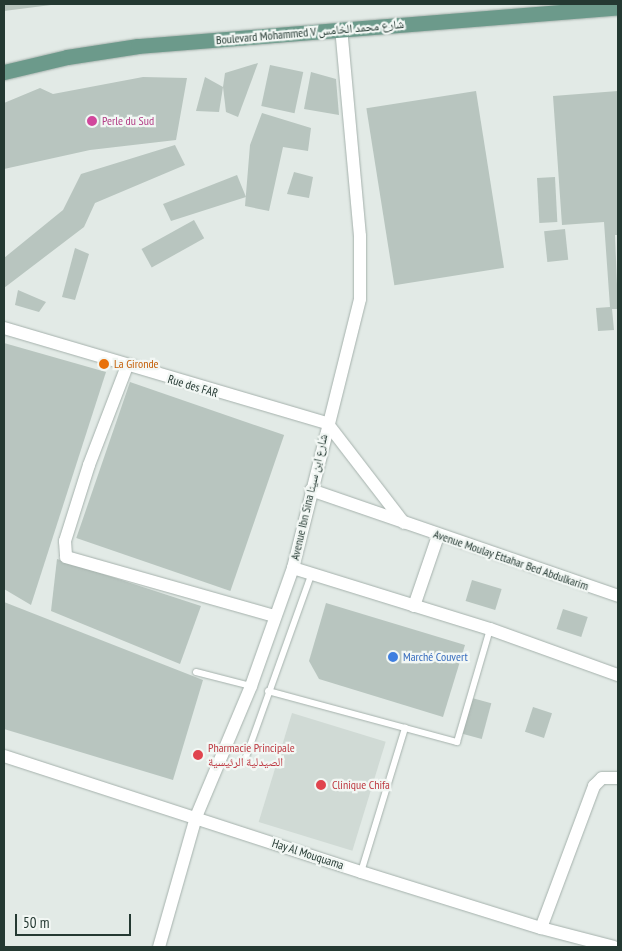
<!DOCTYPE html>
<html>
<head>
<meta charset="utf-8">
<style>
  body { margin:0 }
  #map { position:relative; width:622px; height:951px; overflow:hidden; background:#e2eae6; font-family:"PT Sans Narrow","Noto Naskh Arabic",sans-serif }
  div>[style] { position:absolute }
  [style*='--x'] { left:calc(var(--x)*1px); top:calc(var(--y)*1px); width:calc(var(--w)*1px); rotate:calc(var(--a)*1deg) }
  .built>* { inset:0; background:#d0dad5; transform-origin:0 0 }
  .building>* { inset:0; background:#b8c5bf; transform-origin:0 0 }
  .path>* { height:2.5px; margin-top:-1.25px; transform-origin:0; background:repeating-linear-gradient(90deg,#86aa9c 0 2.5px,transparent 0 6.5px) }
  .roads { filter:drop-shadow(0 0 1px #a5b1ac) drop-shadow(0 0 1px #a5b1ac) }
  .service>* { height:6px; margin:-3px; padding:0 3px; transform-origin:3px; border-radius:3px; background:#fff }
  .minor>* { height:12px; margin:-6px; padding:0 6px; transform-origin:6px; border-radius:6px; background:#fff }
  .primary>* { height:15px; margin:-7.5px; padding:0 7.5px; transform-origin:7.5px; border-radius:7.5px; background:#6c9a8b }
  .dots>* { width:14px; height:14px; translate:-50% -50%; box-sizing:border-box; border:2px solid #f2f7f4; border-radius:50% }
  span { translate:-50% -50%; white-space:nowrap; text-align:center; line-height:1.15; -webkit-text-stroke:4.5px #f2f7f4; paint-order:stroke }
  .street-label { font-size:12px; color:#243932 }
  .hotel-label { font-size:12px; color:#b23c85 }
  .left { translate:0 -50%; text-align:left }
  .food-label { font-size:12px; color:#c56008 }
  .shop-label { font-size:12px; color:#366cbe }
  .health-label { font-size:12px; color:#be3a42 }
  .frame { position:absolute; inset:0; border:5px solid #243932; pointer-events:none }
  .scale { position:absolute; left:15px; top:914px; width:116px; height:22px; box-sizing:border-box; border:2px solid #243932; border-top:0; padding-left:6px; font-size:15px; line-height:18px; white-space:nowrap; color:#243932; -webkit-text-stroke:4px #f2f7f4; paint-order:stroke }
</style>
</head>
<body>
<div id="map">
  <div class="built">
    <i style="left:292px;top:713px;width:98px;height:114px;rotate:17deg"></i>
  </div>
  <div class="building">
    <i style="clip-path:polygon(4px 4px,51px 4px,51px 5px,4px 11px)"></i>
    <i style="clip-path:polygon(258px 63px,238px 117px,226px 112px,223px 87px,225px 73px)"></i>
    <i style="left:270px;top:65px;width:34px;height:42px;rotate:12deg"></i>
    <i style="clip-path:polygon(311px 72px,336px 79px,339px 115px,304px 109px)"></i>
    <i style="clip-path:polygon(143px 77px,187px 78px,176px 140px,90px 150px,4px 169px,4px 103px,40px 88px,53px 94px)"></i>
    <i style="clip-path:polygon(205px 77px,223px 87px,219px 112px,196px 111px)"></i>
    <i style="left:476px;top:91px;width:179px;height:111px;rotate:81deg"></i>
    <i style="clip-path:polygon(618px 91px,618px 235px,615px 235px,618px 309px,612px 309px,614px 330px,598px 331px,596px 308px,610px 307px,604px 222px,562px 225px,553px 96px)"></i>
    <i style="clip-path:polygon(262px 113px,311px 128px,308px 151px,283px 147px,269px 211px,245px 206px,250px 145px)"></i>
    <i style="clip-path:polygon(175px 145px,185px 165px,95px 203px,84px 227px,4px 288px,4px 258px,63px 210px,81px 174px)"></i>
    <i style="clip-path:polygon(294px 172px,313px 177px,309px 198px,287px 194px)"></i>
    <i style="clip-path:polygon(237px 175px,246px 197px,171px 221px,163px 204px)"></i>
    <i style="left:555px;top:177px;width:45px;height:18px;rotate:87deg"></i>
    <i style="left:194px;top:220px;width:21px;height:60px;rotate:61deg"></i>
    <i style="left:565px;top:229px;width:31px;height:21px;rotate:84deg"></i>
    <i style="clip-path:polygon(75px 248px,89px 254px,75px 300px,62px 297px)"></i>
    <i style="clip-path:polygon(18px 290px,46px 302px,39px 312px,15px 305px)"></i>
    <i style="clip-path:polygon(4px 343px,106px 372px,31px 605px,4px 589px)"></i>
    <i style="left:130px;top:382px;width:163px;height:165px;rotate:19deg"></i>
    <i style="clip-path:polygon(57px 559px,201px 606px,180px 664px,51px 611px)"></i>
    <i style="left:472px;top:580px;width:31px;height:22px;rotate:17deg"></i>
    <i style="clip-path:polygon(4px 602px,203px 680px,173px 780px,4px 729px)"></i>
    <i style="clip-path:polygon(326px 603px,465px 645px,443px 717px,319px 679px,309px 661px)"></i>
    <i style="left:563px;top:609px;width:26px;height:21px;rotate:18deg"></i>
    <i style="left:472px;top:698px;width:20px;height:37px;rotate:15deg"></i>
    <i style="left:533px;top:707px;width:20px;height:26px;rotate:18deg"></i>
  </div>
  <div class="path">
    <i style="--x:263;--y:743;--w:19;--a:18"></i>
  </div>
  <div class="roads">
    <div class="service">
      <i style="--x:196;--y:672;--w:57;--a:14.3"></i>
      <i style="--x:268;--y:691;--w:196;--a:15.1"></i>
      <i style="--x:457;--y:742;--w:118;--a:-73.7"></i>
      <i style="--x:246;--y:757;--w:195;--a:-70.3"></i>
      <i style="--x:361;--y:872;--w:151;--a:-73"></i>
    </div>
    <div class="minor">
      <i style="--x:4;--y:328;--w:337;--a:16.4"></i>
      <i style="--x:327;--y:423;--w:126;--a:52.4"></i>
      <i style="--x:127;--y:366;--w:106;--a:111"></i>
      <i style="--x:89;--y:465;--w:80;--a:107.5"></i>
      <i style="--x:65;--y:541;--w:16;--a:86"></i>
      <i style="--x:66;--y:557;--w:216;--a:15.8"></i>
      <i style="--x:311;--y:490;--w:325;--a:19"></i>
      <i style="--x:293;--y:568;--w:206;--a:17.2"></i>
      <i style="--x:490;--y:629;--w:136;--a:19.8"></i>
      <i style="--x:414;--y:606;--w:74;--a:-71.1"></i>
      <i style="--x:4;--y:756;--w:375;--a:18"></i>
      <i style="--x:361;--y:872;--w:189;--a:17.3"></i>
      <i style="--x:541;--y:928;--w:75;--a:14.6"></i>
      <i style="--x:541;--y:928;--w:152;--a:-69.5"></i>
      <i style="--x:594;--y:786;--w:11;--a:-45"></i>
      <i style="--x:602;--y:778;--w:16;--a:0"></i>
      <i style="--x:159;--y:947;--w:135;--a:-74.1"></i>
      <i style="--x:196;--y:817;--w:142;--a:-67.2"></i>
      <i style="--x:251;--y:686;--w:125;--a:-70.4"></i>
      <i style="--x:293;--y:568;--w:277;--a:-76"></i>
      <i style="--x:360;--y:299;--w:63;--a:-90"></i>
      <i style="--x:360;--y:236;--w:208;--a:-95.2"></i>
    </div>
    <div class="primary">
      <i style="--x:4;--y:72;--w:65;--a:-13.4"></i>
      <i style="--x:67;--y:57;--w:72;--a:-8.8"></i>
      <i style="--x:138;--y:46;--w:482;--a:-4.6"></i>
    </div>
  </div>
  <div class="dots">
    <i style="left:92px;top:121px;background:#d1479c"></i>
    <i style="left:104px;top:364px;background:#e8710a"></i>
    <i style="left:393px;top:657px;background:#3f7fe0"></i>
    <i style="left:198px;top:755px;background:#e0444e"></i>
    <i style="left:321px;top:785px;background:#e0444e"></i>
  </div>
  <div class="street-label">
    <span style="left:310px;top:32px;rotate:-5deg">Boulevard Mohammed V شارع محمد الخامس</span>
    <span style="left:193px;top:386px;rotate:17deg">Rue des FAR</span>
    <span style="left:309px;top:497px;rotate:-77deg">Avenue Ibn Sina شارع ابن سينا</span>
    <span style="left:511px;top:560px;rotate:19deg">Avenue Moulay Ettahar Bed Abdulkarim</span>
    <span style="left:308px;top:854px;rotate:18deg">Hay Al Mouquama</span>
  </div>
  <div class="hotel-label">
    <span class="left" style="left:102px;top:121px">Perle du Sud</span>
  </div>
  <div class="food-label">
    <span class="left" style="left:114px;top:364px">La Gironde</span>
  </div>
  <div class="shop-label">
    <span class="left" style="left:403px;top:657px">Marché Couvert</span>
  </div>
  <div class="health-label">
    <span class="left" style="left:208px;top:755px">Pharmacie Principale<br>الصيدلية الرئيسية</span>
    <span class="left" style="left:332px;top:785px">Clinique Chifa</span>
  </div>
  <div class="frame"></div>
  <div class="scale">50 m</div>
</div>
</body>
</html>
